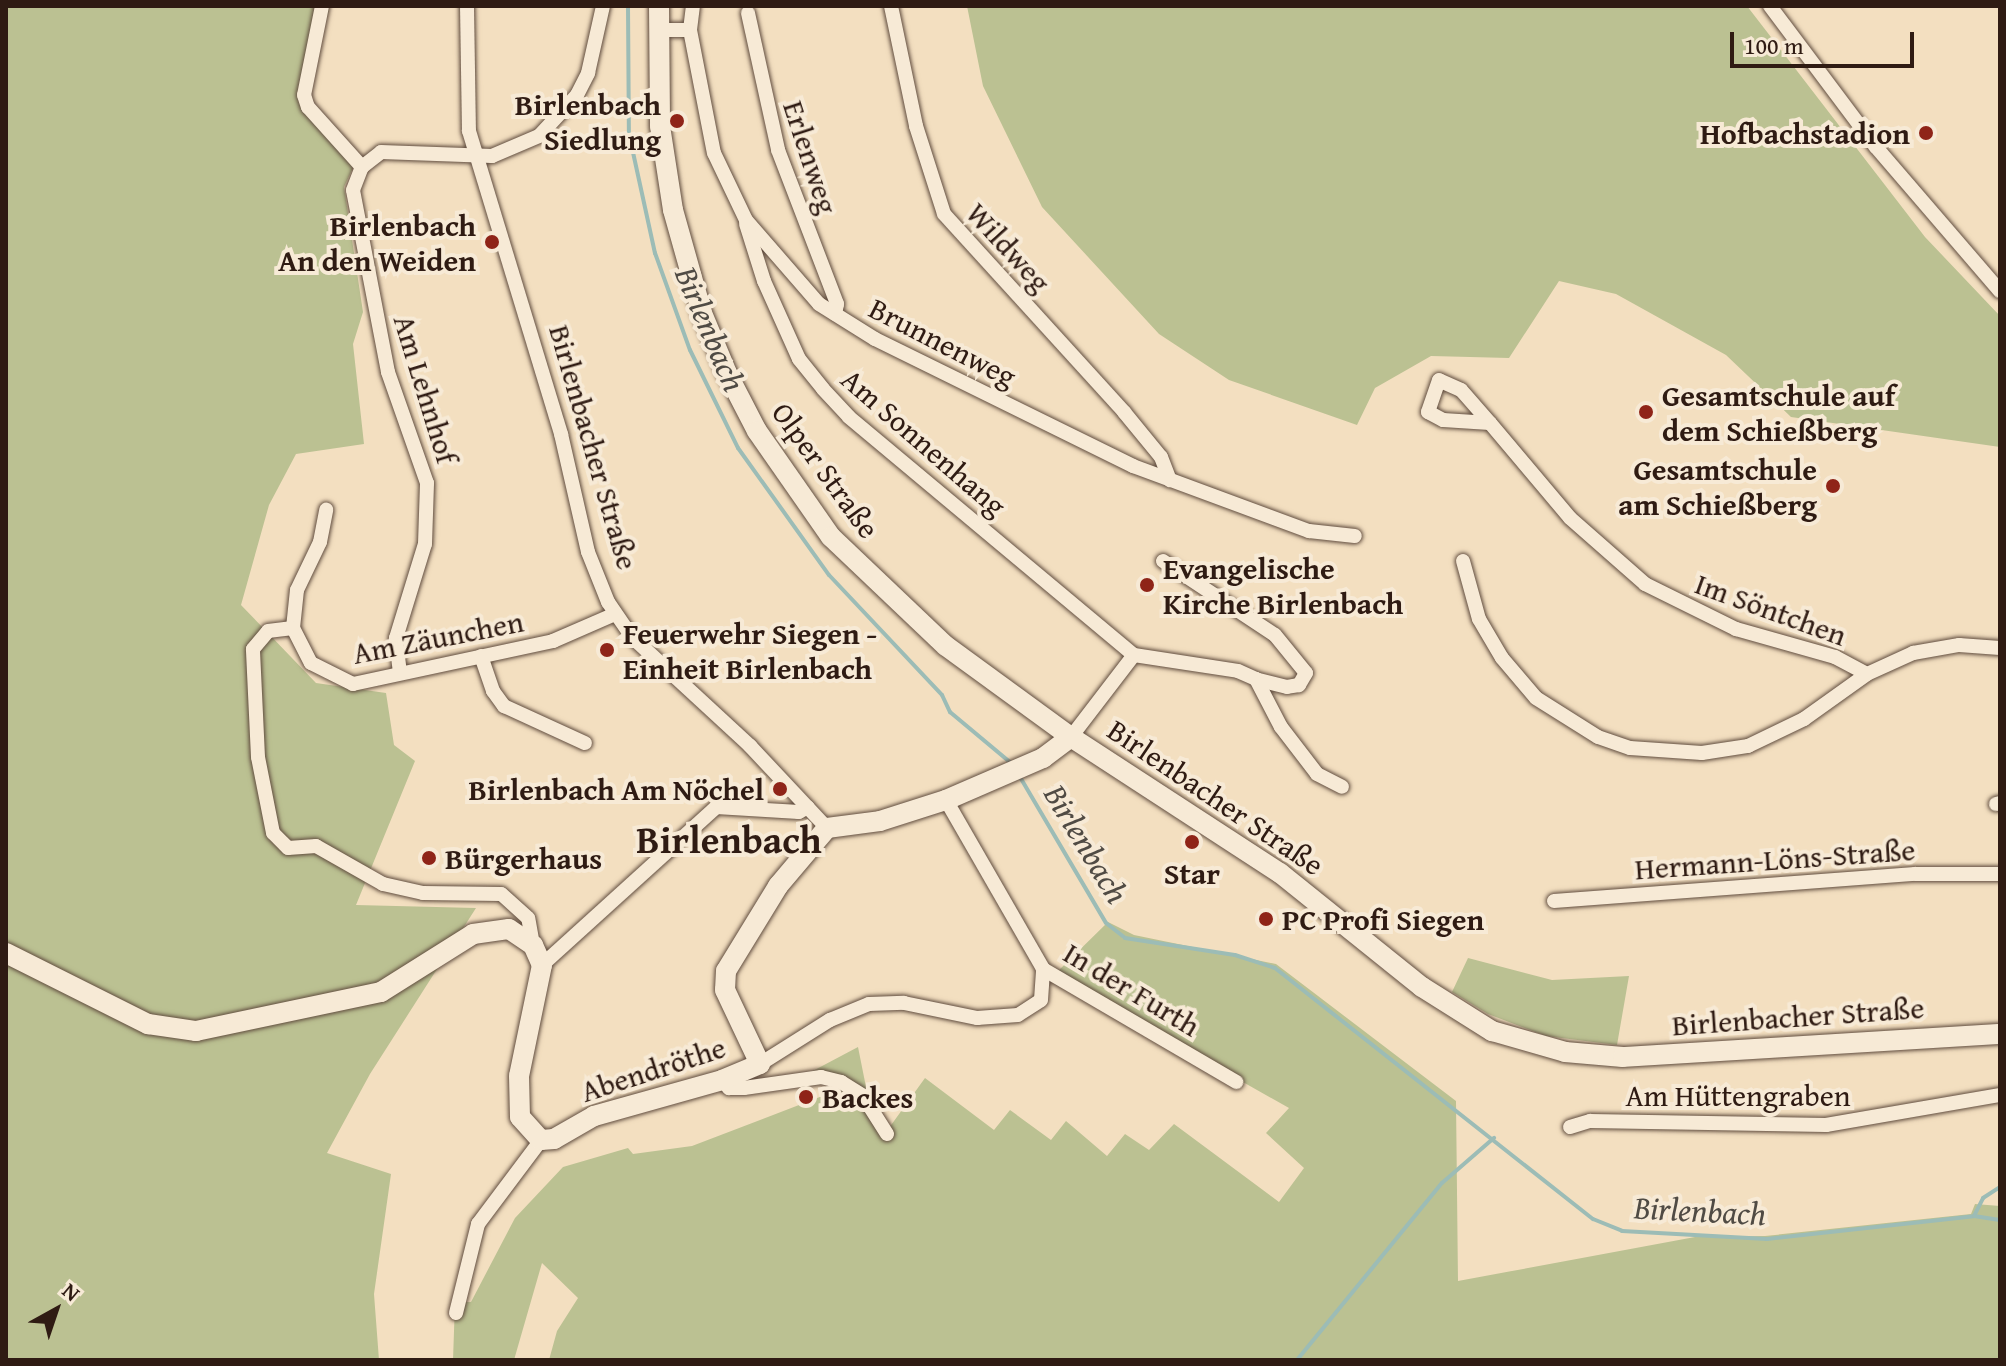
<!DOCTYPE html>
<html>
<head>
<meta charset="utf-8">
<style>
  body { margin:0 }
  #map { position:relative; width:2006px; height:1366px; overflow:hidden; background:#f3dfc0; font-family:"Gentium Book Plus",serif }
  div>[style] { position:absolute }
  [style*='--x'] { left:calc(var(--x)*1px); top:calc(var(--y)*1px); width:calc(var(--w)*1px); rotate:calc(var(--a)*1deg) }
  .green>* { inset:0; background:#bbc192 }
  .stream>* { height:4px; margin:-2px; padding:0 2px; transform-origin:2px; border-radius:2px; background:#9cbcb6 }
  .roads { filter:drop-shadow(0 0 2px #604c3e) drop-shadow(0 0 2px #604c3e) }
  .street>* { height:14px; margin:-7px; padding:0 7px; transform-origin:7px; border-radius:7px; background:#f7ead6 }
  .secondary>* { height:20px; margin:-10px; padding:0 10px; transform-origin:10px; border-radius:10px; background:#f7ead6 }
  .dots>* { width:22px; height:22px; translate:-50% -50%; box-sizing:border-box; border:4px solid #f7ead6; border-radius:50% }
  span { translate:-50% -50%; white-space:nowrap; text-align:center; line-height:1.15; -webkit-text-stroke:8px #f7ead6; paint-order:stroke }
  .poi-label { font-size:30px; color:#2f1b13; font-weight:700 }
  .right { translate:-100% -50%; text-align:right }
  .left { translate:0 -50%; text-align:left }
  .street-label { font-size:30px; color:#2f1b13 }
  .water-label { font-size:32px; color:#504b44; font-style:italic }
  .district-label { font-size:38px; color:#2f1b13; font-weight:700 }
  .frame { position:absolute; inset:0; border:8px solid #2f1b13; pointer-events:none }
  .north { position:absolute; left:16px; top:1270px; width:80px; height:80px; -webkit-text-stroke:6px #f7ead6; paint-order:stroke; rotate:40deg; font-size:22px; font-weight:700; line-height:32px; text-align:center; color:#2f1b13 }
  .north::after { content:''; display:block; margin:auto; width:28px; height:36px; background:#2f1b13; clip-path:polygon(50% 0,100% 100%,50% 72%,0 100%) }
  .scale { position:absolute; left:1730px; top:32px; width:184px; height:36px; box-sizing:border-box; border:4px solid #2f1b13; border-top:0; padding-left:10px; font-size:24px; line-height:28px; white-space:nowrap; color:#2f1b13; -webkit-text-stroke:6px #f7ead6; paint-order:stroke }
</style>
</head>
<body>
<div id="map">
  <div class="green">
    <i style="clip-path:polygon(6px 6px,330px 6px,302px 107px,358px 157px,344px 187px,363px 312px,353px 344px,364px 444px,296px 454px,269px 505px,241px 605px,316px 683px,386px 693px,394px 745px,415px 761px,356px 905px,476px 908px,370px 1074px,327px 1153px,391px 1174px,374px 1294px,379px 1360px,6px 1360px)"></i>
    <i style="clip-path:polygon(967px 6px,1747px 6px,1925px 237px,2000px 316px,2000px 447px,1791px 417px,1726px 355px,1616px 294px,1559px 281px,1509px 358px,1431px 356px,1375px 388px,1357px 425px,1229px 380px,1159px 334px,1042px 207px,983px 86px)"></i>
    <i style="clip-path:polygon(1108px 922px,1134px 935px,1276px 964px,1456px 1101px,1458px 1281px,1695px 1237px,1765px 1236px,1971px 1214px,1975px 1204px,2000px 1206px,2000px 1360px,549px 1360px,557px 1331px,578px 1298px,542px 1263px,514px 1360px,453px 1360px,455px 1302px,471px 1302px,515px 1218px,563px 1167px,628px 1148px,633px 1154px,692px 1146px,838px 1090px,807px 1074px,858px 1047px,867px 1092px,889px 1128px,925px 1078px,994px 1130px,1010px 1110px,1051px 1140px,1066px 1121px,1107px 1156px,1125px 1134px,1149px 1150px,1174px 1124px,1279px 1202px,1304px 1168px,1266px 1133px,1289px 1108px,1054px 975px)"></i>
    <i style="clip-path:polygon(1468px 958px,1552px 980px,1629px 976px,1617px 1045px,1546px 1036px,1488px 1014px,1452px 992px)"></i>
  </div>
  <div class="stream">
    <i style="--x:628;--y:6;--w:128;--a:89.6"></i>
    <i style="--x:629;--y:134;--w:122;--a:77.7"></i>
    <i style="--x:655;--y:253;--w:103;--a:70.2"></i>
    <i style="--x:690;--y:350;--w:109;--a:63.9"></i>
    <i style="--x:738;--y:448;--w:156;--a:54.4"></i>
    <i style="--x:829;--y:575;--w:165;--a:46.7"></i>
    <i style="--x:942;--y:695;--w:19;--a:65"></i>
    <i style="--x:950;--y:712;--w:80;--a:39.9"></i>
    <i style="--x:1020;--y:777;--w:169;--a:59.5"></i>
    <i style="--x:1106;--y:923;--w:24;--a:38"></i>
    <i style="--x:1125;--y:938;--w:111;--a:8.8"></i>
    <i style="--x:1235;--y:955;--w:42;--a:18"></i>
    <i style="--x:1275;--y:968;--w:405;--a:38.3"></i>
    <i style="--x:1593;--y:1219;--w:31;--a:22"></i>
    <i style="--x:1622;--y:1231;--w:145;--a:3.2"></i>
    <i style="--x:1767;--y:1239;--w:208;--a:-6.3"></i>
    <i style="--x:1974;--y:1216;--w:20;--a:-63"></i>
    <i style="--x:1983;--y:1198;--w:20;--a:-33"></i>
    <i style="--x:1974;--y:1216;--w:26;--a:9"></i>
    <i style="--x:1297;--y:1360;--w:229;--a:-50.7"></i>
    <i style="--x:1442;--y:1183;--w:69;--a:-40.9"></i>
  </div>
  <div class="roads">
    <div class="street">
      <i style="--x:322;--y:6;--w:91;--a:101.4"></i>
      <i style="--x:304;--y:95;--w:13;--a:72"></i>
      <i style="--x:308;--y:107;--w:81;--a:48"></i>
      <i style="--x:467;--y:6;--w:125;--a:89.1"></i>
      <i style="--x:469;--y:131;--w:317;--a:73.1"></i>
      <i style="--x:561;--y:434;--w:121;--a:77.1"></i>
      <i style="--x:588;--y:552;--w:54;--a:68.2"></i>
      <i style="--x:608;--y:602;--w:42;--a:55.6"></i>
      <i style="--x:632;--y:637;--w:161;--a:42.7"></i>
      <i style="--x:750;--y:746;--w:112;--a:46.8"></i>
      <i style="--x:891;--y:6;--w:123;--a:78.2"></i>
      <i style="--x:916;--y:126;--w:92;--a:72.3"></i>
      <i style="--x:944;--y:214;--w:268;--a:47.7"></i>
      <i style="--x:1124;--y:412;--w:58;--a:50.6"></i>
      <i style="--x:1161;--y:457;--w:25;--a:69"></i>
      <i style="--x:1770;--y:6;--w:176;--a:53.1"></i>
      <i style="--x:1876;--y:147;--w:190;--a:49.3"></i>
      <i style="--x:748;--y:13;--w:140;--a:77.6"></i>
      <i style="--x:778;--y:150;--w:165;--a:69"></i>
      <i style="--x:837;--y:304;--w:10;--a:101"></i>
      <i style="--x:658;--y:30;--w:32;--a:0"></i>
      <i style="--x:690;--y:30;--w:24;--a:-83"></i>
      <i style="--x:690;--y:30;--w:125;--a:79"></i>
      <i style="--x:714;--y:153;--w:74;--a:64.5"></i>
      <i style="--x:746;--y:220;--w:111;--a:49"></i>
      <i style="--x:819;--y:304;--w:66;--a:32"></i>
      <i style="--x:875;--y:339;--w:288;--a:26.2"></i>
      <i style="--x:1133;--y:466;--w:188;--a:20.3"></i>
      <i style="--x:1309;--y:531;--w:46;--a:6.2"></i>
      <i style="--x:746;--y:224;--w:60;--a:72.5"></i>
      <i style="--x:764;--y:281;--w:85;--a:65.8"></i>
      <i style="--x:799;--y:359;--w:38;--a:51"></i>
      <i style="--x:823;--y:389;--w:38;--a:47"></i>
      <i style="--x:849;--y:417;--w:371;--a:39.9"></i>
      <i style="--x:1490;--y:423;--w:44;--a:-131.3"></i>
      <i style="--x:1461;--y:390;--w:24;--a:-156"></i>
      <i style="--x:1439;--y:380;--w:34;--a:109"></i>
      <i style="--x:1428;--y:412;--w:17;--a:28"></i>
      <i style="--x:1443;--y:420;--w:47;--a:3.7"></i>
      <i style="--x:1490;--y:423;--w:124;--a:49.9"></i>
      <i style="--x:1570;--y:518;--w:100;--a:41.3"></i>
      <i style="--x:1645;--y:584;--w:102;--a:26.3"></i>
      <i style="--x:1736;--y:629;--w:103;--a:15.8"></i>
      <i style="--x:1835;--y:657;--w:36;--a:28"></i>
      <i style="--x:1163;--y:561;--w:134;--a:33.5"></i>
      <i style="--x:1275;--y:635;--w:49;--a:50.8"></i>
      <i style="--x:1306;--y:673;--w:14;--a:120"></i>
      <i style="--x:1299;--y:685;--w:12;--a:171"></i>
      <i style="--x:1287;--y:687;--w:32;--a:-166"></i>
      <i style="--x:1463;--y:561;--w:60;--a:74.6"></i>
      <i style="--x:1479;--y:619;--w:45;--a:59.5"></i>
      <i style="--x:1502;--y:658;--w:52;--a:49.6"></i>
      <i style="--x:1536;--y:698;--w:73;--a:32.2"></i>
      <i style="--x:1598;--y:737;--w:34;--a:19"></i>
      <i style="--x:1630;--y:748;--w:72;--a:4"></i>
      <i style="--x:1702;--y:753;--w:47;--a:-8.7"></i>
      <i style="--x:1748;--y:746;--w:62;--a:-25.7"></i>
      <i style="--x:1804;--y:719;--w:77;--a:-35.5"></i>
      <i style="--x:1867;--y:674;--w:51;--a:-24.5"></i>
      <i style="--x:1913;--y:653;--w:47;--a:-9.9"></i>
      <i style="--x:1959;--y:645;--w:41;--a:4.2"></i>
      <i style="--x:293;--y:628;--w:38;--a:-84"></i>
      <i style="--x:297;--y:590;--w:53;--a:-64.4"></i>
      <i style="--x:320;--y:542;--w:33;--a:-79"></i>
      <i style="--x:481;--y:656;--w:37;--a:71"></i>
      <i style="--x:493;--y:691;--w:19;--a:54"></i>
      <i style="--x:504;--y:706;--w:89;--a:24.6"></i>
      <i style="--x:400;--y:673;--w:35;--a:-97"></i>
      <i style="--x:396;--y:638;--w:98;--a:-72.9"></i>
      <i style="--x:425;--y:544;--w:61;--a:-88.1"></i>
      <i style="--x:427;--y:483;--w:118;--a:-109.4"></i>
      <i style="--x:388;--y:372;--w:185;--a:-100.9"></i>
      <i style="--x:353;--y:190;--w:25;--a:-69"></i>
      <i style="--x:362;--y:167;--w:24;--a:-38"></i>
      <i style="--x:381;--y:152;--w:111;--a:2.1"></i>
      <i style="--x:492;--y:156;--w:51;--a:-23.1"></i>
      <i style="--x:539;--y:136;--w:56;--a:-47.2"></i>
      <i style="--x:577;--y:95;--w:25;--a:-63"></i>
      <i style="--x:588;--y:73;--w:69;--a:-77.4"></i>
      <i style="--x:1071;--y:737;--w:103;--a:-52.5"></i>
      <i style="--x:1134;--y:655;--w:105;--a:8.7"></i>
      <i style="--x:1238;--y:671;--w:20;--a:24"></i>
      <i style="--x:1256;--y:679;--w:54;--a:62.5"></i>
      <i style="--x:1281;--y:727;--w:59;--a:52.5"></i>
      <i style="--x:1317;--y:774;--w:28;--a:27"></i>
      <i style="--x:946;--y:800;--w:195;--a:60.1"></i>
      <i style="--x:1043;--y:969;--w:224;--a:30.3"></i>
      <i style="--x:1996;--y:804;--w:4;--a:-14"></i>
      <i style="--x:1554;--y:901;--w:362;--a:-4.3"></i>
      <i style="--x:1915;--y:874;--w:85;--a:0"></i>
      <i style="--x:533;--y:945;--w:27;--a:-100"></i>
      <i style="--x:528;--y:918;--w:36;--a:-138"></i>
      <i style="--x:501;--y:894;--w:78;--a:-179.3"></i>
      <i style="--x:423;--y:893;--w:41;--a:-167.3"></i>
      <i style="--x:383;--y:884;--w:77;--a:-150.4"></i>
      <i style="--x:316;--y:846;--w:28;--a:176"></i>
      <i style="--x:288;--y:848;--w:21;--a:-135"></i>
      <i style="--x:273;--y:833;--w:77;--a:-101.2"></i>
      <i style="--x:258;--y:757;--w:108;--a:-92.7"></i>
      <i style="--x:253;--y:649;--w:23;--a:-50"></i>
      <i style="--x:268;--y:631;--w:25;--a:-7"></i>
      <i style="--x:293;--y:628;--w:39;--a:63"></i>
      <i style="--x:311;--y:663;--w:47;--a:26.6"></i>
      <i style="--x:353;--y:684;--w:205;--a:-12.1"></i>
      <i style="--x:553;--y:641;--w:68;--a:-23.5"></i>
      <i style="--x:542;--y:965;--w:235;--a:-42.2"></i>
      <i style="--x:716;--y:807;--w:83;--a:3.4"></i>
      <i style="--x:799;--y:812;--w:10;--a:-29"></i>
      <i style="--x:760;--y:1064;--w:83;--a:-32.2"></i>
      <i style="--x:830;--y:1020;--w:42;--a:-22.3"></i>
      <i style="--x:869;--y:1004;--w:35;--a:-2"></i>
      <i style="--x:904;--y:1003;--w:75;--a:11.6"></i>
      <i style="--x:977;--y:1018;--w:41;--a:-4.2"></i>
      <i style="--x:1018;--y:1015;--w:27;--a:-33"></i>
      <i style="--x:1041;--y:1000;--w:31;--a:-86"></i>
      <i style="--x:722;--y:1080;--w:11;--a:49"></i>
      <i style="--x:729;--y:1088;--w:15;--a:0"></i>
      <i style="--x:744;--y:1088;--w:78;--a:-8.1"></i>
      <i style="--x:821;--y:1077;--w:21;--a:14"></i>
      <i style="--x:841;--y:1082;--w:26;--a:32"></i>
      <i style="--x:863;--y:1096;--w:45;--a:57.7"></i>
      <i style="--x:1570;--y:1127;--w:21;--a:-17"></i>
      <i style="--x:1590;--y:1121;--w:236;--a:1"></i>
      <i style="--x:1826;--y:1125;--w:177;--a:-9.8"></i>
      <i style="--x:456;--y:1313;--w:92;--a:-76.1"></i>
      <i style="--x:478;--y:1224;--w:105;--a:-53.1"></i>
    </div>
    <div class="secondary">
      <i style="--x:659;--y:6;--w:120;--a:89.5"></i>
      <i style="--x:660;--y:126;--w:85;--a:81.2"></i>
      <i style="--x:673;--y:210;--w:107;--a:74.3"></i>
      <i style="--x:702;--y:313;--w:65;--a:67.4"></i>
      <i style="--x:727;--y:373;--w:65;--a:62.7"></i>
      <i style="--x:757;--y:431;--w:129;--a:55.1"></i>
      <i style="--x:831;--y:537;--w:158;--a:43.5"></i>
      <i style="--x:946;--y:646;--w:155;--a:36.1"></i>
      <i style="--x:1071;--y:737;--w:249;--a:33.1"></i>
      <i style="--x:1280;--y:873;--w:182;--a:38.8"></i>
      <i style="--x:1422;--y:987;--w:83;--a:32.2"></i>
      <i style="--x:1492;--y:1031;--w:76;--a:16"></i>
      <i style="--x:1565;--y:1052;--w:58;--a:4.9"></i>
      <i style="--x:1623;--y:1057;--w:378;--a:-3.5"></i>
      <i style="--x:6;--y:953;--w:159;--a:26.6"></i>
      <i style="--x:148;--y:1024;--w:49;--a:8.3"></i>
      <i style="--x:196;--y:1031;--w:189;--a:-11.9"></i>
      <i style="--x:381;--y:992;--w:109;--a:-32.2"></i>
      <i style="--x:473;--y:934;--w:36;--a:-8"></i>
      <i style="--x:509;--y:929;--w:29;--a:34"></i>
      <i style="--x:533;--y:945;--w:22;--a:66"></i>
      <i style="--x:542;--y:965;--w:113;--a:101.7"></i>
      <i style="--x:519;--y:1076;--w:41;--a:88.6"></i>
      <i style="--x:520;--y:1117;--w:31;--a:48"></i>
      <i style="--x:541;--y:1140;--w:13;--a:-4"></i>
      <i style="--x:554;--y:1139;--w:46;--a:-29.9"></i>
      <i style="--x:594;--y:1116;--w:133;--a:-15.7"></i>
      <i style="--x:722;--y:1080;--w:41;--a:-22.8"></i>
      <i style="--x:760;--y:1064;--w:82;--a:-115.3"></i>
      <i style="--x:725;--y:990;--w:19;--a:-87"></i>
      <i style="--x:726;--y:971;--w:100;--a:-58.5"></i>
      <i style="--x:778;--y:886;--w:76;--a:-49.8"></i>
      <i style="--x:827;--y:828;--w:53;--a:-7.5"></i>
      <i style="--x:880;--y:821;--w:69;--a:-17.7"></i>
      <i style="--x:946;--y:800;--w:106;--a:-23.4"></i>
      <i style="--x:1043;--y:758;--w:35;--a:-37"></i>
    </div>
  </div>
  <div class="dots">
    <i style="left:677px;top:121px;background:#8f2418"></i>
    <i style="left:1926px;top:133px;background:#8f2418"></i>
    <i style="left:492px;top:242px;background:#8f2418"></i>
    <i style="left:1646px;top:412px;background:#8f2418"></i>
    <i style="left:1833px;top:486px;background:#8f2418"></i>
    <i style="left:1147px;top:585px;background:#8f2418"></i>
    <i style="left:607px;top:650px;background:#8f2418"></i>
    <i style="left:780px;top:789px;background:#8f2418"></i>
    <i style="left:1192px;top:842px;background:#8f2418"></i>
    <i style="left:429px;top:858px;background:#8f2418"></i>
    <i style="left:1266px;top:919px;background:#8f2418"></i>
    <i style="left:806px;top:1097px;background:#8f2418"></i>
  </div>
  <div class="poi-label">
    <span class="right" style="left:661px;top:121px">Birlenbach<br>Siedlung</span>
    <span class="right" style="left:1910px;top:133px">Hofbachstadion</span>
    <span class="right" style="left:476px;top:242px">Birlenbach<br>An den Weiden</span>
    <span class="left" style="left:1662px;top:412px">Gesamtschule auf<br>dem Schießberg</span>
    <span class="right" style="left:1817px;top:486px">Gesamtschule<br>am Schießberg</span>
    <span class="left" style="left:1163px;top:585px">Evangelische<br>Kirche Birlenbach</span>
    <span class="left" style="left:623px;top:650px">Feuerwehr Siegen -<br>Einheit Birlenbach</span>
    <span class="right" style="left:764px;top:789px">Birlenbach Am Nöchel</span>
    <span class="left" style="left:445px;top:858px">Bürgerhaus</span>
    <span style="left:1192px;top:873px">Star</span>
    <span class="left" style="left:1282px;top:919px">PC Profi Siegen</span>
    <span class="left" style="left:822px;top:1097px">Backes</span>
  </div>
  <div class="street-label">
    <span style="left:811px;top:157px;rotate:72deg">Erlenweg</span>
    <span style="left:1009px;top:247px;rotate:48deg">Wildweg</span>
    <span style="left:943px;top:342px;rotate:27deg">Brunnenweg</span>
    <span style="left:426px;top:389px;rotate:73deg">Am Lehnhof</span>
    <span style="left:924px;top:442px;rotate:41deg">Am Sonnenhang</span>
    <span style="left:594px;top:447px;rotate:74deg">Birlenbacher Straße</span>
    <span style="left:826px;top:470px;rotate:54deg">Olper Straße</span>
    <span style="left:1771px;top:609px;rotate:20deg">Im Söntchen</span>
    <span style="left:438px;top:637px;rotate:-11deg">Am Zäunchen</span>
    <span style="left:1216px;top:797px;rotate:34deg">Birlenbacher Straße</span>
    <span style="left:1775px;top:859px;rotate:-4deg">Hermann-Löns-Straße</span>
    <span style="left:1132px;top:989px;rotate:31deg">In der Furth</span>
    <span style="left:1798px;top:1016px;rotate:-4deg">Birlenbacher Straße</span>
    <span style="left:653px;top:1069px;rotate:-18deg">Abendröthe</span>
    <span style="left:1738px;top:1095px">Am Hüttengraben</span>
  </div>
  <div class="water-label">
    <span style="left:710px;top:329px;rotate:67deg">Birlenbach</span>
    <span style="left:1086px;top:844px;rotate:59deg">Birlenbach</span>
    <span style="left:1700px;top:1211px;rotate:3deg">Birlenbach</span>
  </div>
  <div class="district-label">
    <span style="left:729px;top:840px">Birlenbach</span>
  </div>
  <div class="frame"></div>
  <div class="north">N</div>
  <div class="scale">100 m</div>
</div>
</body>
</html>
